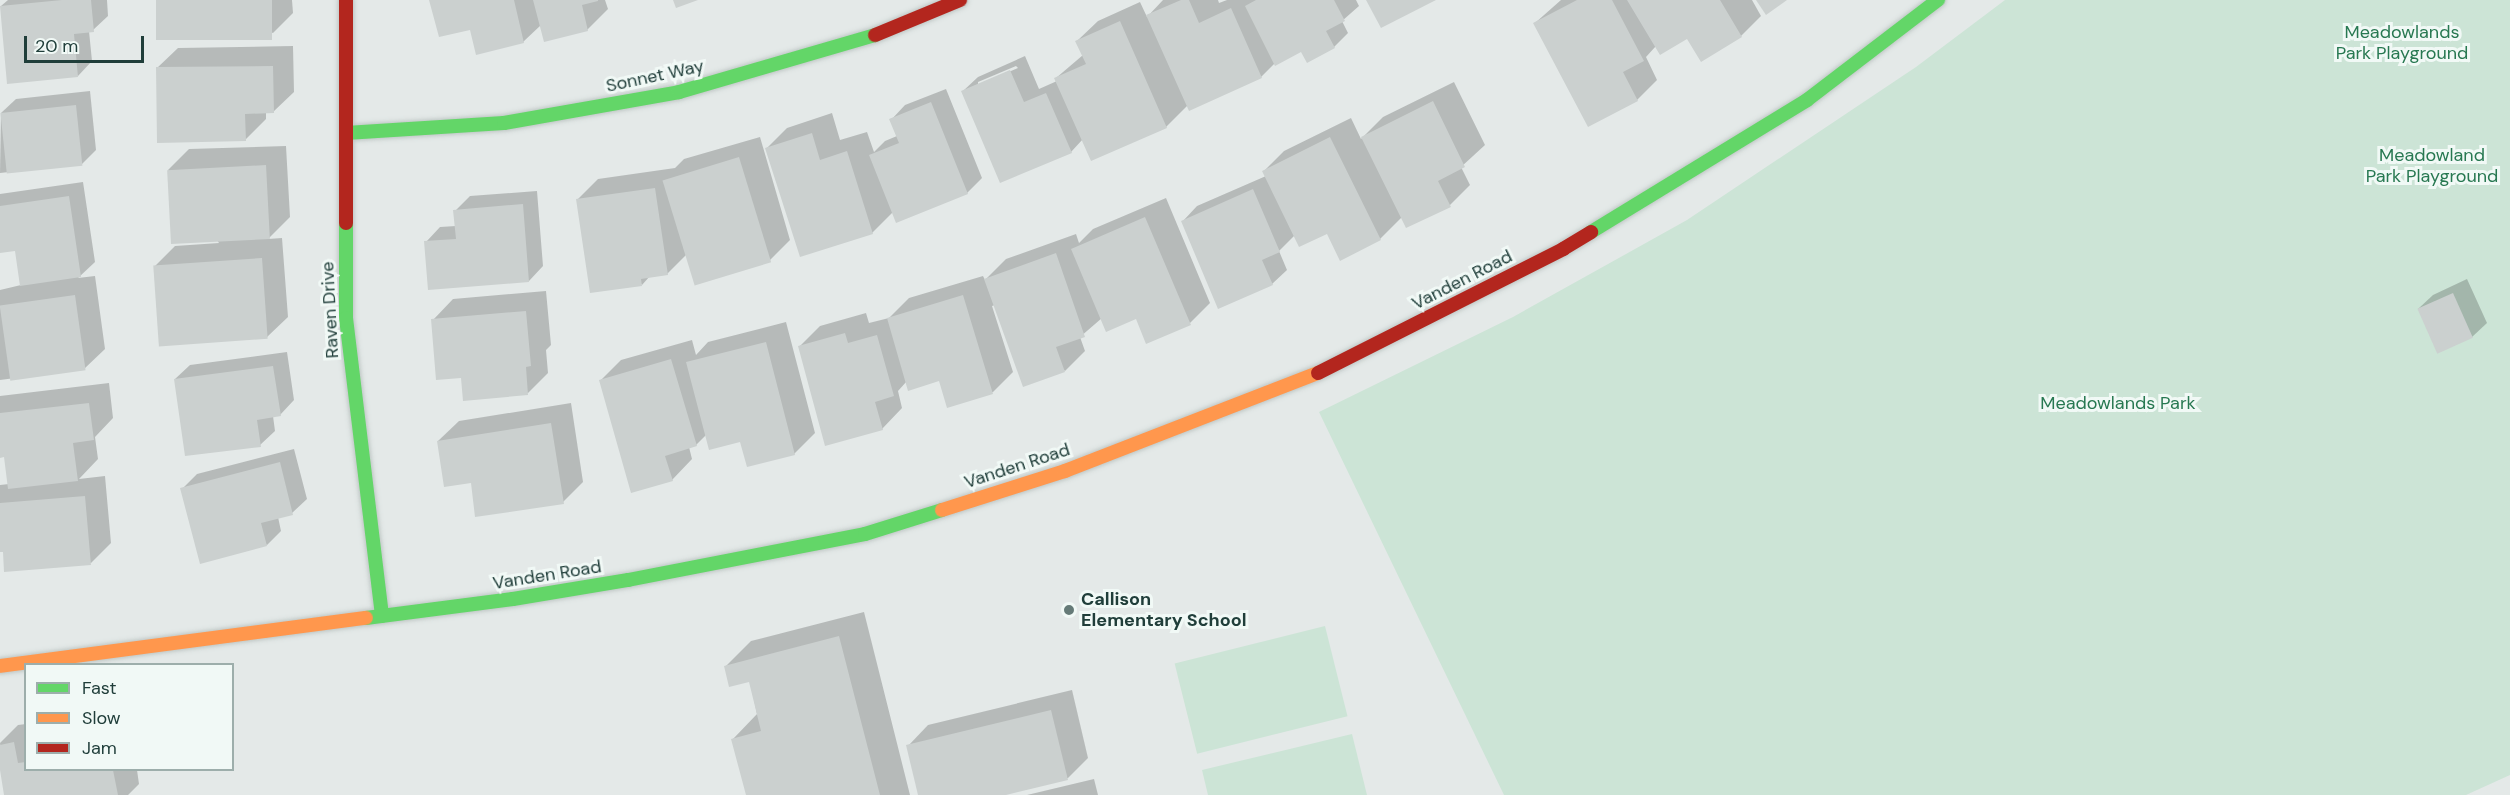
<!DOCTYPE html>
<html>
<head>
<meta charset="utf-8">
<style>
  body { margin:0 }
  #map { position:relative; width:2510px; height:795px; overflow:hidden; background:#e4e9e8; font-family:"DM Sans",sans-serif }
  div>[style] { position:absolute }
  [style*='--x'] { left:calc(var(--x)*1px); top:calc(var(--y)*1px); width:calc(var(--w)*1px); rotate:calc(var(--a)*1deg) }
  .green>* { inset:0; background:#cce4d6; transform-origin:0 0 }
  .shadow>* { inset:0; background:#0003 }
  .building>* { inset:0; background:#cbd0cf; transform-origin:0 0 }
  .roads { filter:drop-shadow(0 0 2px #bfc7c5) drop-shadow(0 0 2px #bfc7c5) }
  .fast>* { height:14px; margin:-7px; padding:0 7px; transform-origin:7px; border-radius:7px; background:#63d668 }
  .slow>* { height:14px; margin:-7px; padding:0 7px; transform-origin:7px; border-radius:7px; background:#ff974d }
  .jam>* { height:14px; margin:-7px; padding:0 7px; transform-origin:7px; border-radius:7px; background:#b3261e }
  .dots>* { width:16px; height:16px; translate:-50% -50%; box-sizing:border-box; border:3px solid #f1f9f6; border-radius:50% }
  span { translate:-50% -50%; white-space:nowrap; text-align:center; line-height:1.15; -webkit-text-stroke:6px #f1f9f6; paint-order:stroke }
  .park-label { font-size:18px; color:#277851 }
  .street-label { font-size:18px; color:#203e3a }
  .poi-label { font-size:18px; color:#203e3a; font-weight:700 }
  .left { translate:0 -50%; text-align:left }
  .legend { position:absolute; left:24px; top:663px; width:210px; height:108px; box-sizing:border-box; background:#f1f9f6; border:2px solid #9daeab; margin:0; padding:8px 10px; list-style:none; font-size:18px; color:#203e3a }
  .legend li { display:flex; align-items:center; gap:12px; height:30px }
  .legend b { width:30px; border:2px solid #9daeab }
  .scale { position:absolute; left:24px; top:36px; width:120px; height:27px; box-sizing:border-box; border:3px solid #203e3a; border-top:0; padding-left:8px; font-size:18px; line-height:21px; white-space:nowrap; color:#203e3a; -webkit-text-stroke:4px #f1f9f6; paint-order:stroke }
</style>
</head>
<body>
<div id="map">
  <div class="green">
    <i style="clip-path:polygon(2005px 0,2510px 0,2510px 775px,2466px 795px,1504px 795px,1319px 412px,1513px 317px,1687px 220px,1916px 67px)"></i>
    <i style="left:1325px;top:626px;width:93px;height:155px;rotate:76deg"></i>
    <i style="clip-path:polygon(1352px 734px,1367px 795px,1208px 795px,1202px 770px)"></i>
  </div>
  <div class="shadow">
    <i style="clip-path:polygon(8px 0,107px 0,108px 16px,93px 30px,89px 31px,92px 61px,78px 76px,1px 6px)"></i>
    <i style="clip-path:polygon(157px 0,292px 0,293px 13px,273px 33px)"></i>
    <i style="clip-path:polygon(431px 0,605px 0,608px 9px,587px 30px,541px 25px,523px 42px,471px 28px)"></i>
    <i style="clip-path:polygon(evenodd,1163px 0,1218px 0,1219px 3px,1227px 0,1356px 0,1359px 6px,1342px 21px,1348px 33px,1334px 47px,1302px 50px,1275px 63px,1261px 77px,1188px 105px,1166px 127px,1083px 139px,1071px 152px,963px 91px,978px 77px,1025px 56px,1039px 89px,1057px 81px,1056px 78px,1083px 55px,1077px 41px,1098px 21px,1140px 2px,1147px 17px,1163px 0,1016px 66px,1018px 68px,978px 85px,978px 82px,1016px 66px)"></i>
    <i style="clip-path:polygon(1561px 0,1752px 0,1761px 16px,1741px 36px,1688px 37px,1656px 46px,1646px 57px,1657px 80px,1637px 100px,1535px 23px)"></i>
    <i style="clip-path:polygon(293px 46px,294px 92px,273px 112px,266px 112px,266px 119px,245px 140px,157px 68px,178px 48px)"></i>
    <i style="clip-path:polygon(1454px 82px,1485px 145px,1461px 167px,1470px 185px,1450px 205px,1402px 217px,1380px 239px,1327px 232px,1295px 235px,1279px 251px,1287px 270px,1272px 284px,1183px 221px,1197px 206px,1266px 176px,1264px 171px,1284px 151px,1351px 118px,1361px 139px,1383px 117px)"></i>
    <i style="clip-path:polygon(946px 89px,982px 178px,967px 193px,893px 212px,872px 233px,767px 148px,787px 128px,832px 113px,840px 140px,867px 132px,874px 152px,885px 141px,897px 136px,891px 120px,905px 105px)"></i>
    <i style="clip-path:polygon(90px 91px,96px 150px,82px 164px,0 173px,1px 113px,16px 99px)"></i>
    <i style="clip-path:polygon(760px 137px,790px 240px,770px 260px,686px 255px,667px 274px,650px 276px,642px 285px,578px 199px,598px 179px,675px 168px,684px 159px)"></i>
    <i style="clip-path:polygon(286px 146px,290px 217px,268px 239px,282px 238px,288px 317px,267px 337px,155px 266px,175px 246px,219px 243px,168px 170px,189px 149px)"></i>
    <i style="clip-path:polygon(83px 182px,95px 262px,78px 278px,95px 276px,105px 349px,84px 369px,0 380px,0 290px,21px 285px,16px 249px,0 252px,0 194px)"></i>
    <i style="clip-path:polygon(537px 191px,543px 266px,529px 281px,426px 242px,440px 227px,456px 226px,455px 211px,470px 196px)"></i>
    <i style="clip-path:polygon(1166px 198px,1210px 303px,1190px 323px,1137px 317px,1102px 318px,1080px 337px,1085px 351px,1065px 371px,995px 305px,992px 306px,1013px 372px,993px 392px,948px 406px,940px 379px,907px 381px,898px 391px,902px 408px,882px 429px,799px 347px,820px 326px,866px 313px,869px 323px,889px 318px,909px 298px,983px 276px,985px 280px,1006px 259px,1076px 234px,1079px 243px,1093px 229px)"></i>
    <i style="clip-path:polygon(2467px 279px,2487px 323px,2472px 337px,2418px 309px,2433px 295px)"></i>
    <i style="clip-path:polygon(546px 291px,551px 345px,546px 350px,548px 373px,528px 393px,463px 376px,433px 320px,453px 299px)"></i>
    <i style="clip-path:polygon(786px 322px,815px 433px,794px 454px,741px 440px,706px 435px,696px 445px,689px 447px,692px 459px,672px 480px,600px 381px,621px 360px,692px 340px,696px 355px,708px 342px)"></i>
    <i style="clip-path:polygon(287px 352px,294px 400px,280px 415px,273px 416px,275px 431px,260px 445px,175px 379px,190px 365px)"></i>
    <i style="clip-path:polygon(109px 383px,113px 418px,95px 437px,98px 459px,79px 479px,105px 476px,111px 543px,91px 563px,0 551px,0 485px,9px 484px,6px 456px,0 456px,0 396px)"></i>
    <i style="clip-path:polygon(571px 403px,583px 482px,563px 502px,472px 481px,438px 441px,459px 421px)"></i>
    <i style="clip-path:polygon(294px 449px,307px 499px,292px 513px,278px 517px,281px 531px,267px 545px,182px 489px,197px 474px)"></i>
    <i style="clip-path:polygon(864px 612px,910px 795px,747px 795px,733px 739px,757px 714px,750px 680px,726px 666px,751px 641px)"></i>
    <i style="clip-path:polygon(1072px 690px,1088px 758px,1068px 778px,1000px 795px,919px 795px,908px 746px,928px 725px)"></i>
    <i style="clip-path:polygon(26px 724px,26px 770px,137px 770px,139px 784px,128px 795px,6px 795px,0 743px,18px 725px)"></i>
    <i style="clip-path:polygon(1094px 779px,1098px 795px,1027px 795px)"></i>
  </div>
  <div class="building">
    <i style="clip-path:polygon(62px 0,91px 0,94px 32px,74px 34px,78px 77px,7px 84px,0 6px)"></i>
    <i style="left:156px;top:0;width:116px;height:40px"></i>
    <i style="clip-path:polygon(429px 0,514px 0,524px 43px,476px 55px,470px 30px,439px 37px)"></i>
    <i style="clip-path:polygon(533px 0,598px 0,598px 1px,582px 5px,588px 31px,544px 42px)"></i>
    <i style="clip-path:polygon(673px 0,698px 0,676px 8px)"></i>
    <i style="clip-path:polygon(1181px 0,1189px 0,1199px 23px,1231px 8px,1262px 78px,1189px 111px,1146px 15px)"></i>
    <i style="clip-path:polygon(1256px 0,1334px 0,1345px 21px,1326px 31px,1335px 48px,1307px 63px,1301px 52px,1275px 66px,1245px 6px)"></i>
    <i style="clip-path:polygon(1366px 0,1436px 0,1381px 28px)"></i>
    <i style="clip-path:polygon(1577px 0,1612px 0,1644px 61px,1623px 72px,1638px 101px,1588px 127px,1533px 23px)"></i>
    <i style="clip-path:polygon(1627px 0,1720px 0,1742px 37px,1701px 62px,1687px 39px,1660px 55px)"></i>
    <i style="clip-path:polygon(1756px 0,1787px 0,1766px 15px)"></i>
    <i style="clip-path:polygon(1120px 21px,1167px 128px,1091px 161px,1054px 78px,1086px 64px,1075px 41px)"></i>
    <i style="clip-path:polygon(273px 66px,274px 113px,245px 114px,246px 141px,157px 143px,156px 67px)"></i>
    <i style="clip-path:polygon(1010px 70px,1024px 102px,1046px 93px,1072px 153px,1000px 183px,961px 91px)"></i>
    <i style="clip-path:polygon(1433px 101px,1465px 167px,1438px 181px,1451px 207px,1406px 228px,1361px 137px)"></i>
    <i style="clip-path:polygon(931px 102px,968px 194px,896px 223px,869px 155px,899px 143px,889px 119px)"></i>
    <i style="left:76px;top:105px;width:61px;height:76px;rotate:84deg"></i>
    <i style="clip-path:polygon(812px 133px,820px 160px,847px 151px,873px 234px,800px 257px,765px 148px)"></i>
    <i style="clip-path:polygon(1330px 137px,1381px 240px,1340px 261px,1327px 234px,1299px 247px,1262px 171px)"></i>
    <i style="left:739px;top:157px;width:110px;height:80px;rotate:73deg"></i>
    <i style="left:266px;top:165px;width:74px;height:99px;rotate:87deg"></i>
    <i style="clip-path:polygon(655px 188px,668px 275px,641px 279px,642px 286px,590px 293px,576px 199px)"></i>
    <i style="clip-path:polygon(1253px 189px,1280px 252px,1262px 260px,1273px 285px,1218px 309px,1181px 221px)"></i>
    <i style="clip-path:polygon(69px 196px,81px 277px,20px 286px,15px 251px,0 253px,0 206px)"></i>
    <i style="clip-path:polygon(523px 204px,529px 282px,428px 290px,424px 241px,456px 239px,453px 210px)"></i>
    <i style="clip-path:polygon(1145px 217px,1191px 325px,1146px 344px,1136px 319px,1106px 332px,1071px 249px)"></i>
    <i style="clip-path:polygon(1056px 253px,1085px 337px,1056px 347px,1065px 372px,1023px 387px,984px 279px)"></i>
    <i style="left:262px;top:258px;width:81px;height:109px;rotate:86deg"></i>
    <i style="left:2453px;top:293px;width:49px;height:39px;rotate:66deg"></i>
    <i style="left:75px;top:295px;width:76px;height:76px;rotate:82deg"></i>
    <i style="clip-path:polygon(963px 295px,993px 394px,947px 408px,939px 381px,908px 391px,887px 318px)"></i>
    <i style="clip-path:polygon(526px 311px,531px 366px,526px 367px,528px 395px,463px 401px,461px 378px,436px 380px,431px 319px)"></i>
    <i style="clip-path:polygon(845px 333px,848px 343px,877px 335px,894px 396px,875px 402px,883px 430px,825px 446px,798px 346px)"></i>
    <i style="clip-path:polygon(766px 342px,795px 455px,747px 467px,740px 442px,709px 450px,686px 362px)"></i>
    <i style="clip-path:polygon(671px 359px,697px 446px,665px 456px,673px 481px,631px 493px,599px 380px)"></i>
    <i style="clip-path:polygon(273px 366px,281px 416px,257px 420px,261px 447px,185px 456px,174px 379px)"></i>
    <i style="clip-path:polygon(89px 403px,94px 440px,73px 443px,78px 481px,8px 489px,4px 457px,0 458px,0 413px)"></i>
    <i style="clip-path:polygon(551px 423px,564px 504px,475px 517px,471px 483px,444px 487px,437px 441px)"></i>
    <i style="clip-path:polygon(280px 462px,293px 515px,261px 523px,267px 546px,200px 564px,180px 488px)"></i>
    <i style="clip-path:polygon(85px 496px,91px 565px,4px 572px,3px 552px,0 552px,0 503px)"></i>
    <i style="clip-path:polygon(839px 636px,880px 795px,746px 795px,731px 739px,761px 731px,749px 682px,729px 687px,724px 666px)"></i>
    <i style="clip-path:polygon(1051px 710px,1068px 780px,1006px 795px,918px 795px,906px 745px)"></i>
    <i style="clip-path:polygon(14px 742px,18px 763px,26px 762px,26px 770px,113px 770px,118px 795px,4px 795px,0 770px,0 745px)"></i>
  </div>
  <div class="roads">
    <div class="fast">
      <i style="--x:346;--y:133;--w:158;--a:-3.6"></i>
      <i style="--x:504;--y:123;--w:178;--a:-10"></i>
      <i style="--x:679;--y:92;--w:204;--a:-16.2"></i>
      <i style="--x:346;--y:223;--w:95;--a:90"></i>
      <i style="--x:346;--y:318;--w:300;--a:83.1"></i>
      <i style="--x:1591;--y:232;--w:253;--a:-31.4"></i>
      <i style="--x:1807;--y:100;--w:165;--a:-37.4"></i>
      <i style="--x:366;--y:618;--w:148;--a:-7.4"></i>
      <i style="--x:513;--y:599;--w:117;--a:-9.4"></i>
      <i style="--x:628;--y:580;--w:241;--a:-11"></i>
      <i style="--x:865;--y:534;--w:81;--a:-17.3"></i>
    </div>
    <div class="slow">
      <i style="--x:942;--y:510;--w:129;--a:-17.6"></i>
      <i style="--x:1065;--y:471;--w:271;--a:-21.2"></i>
      <i style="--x:0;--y:666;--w:369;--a:-7.5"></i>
    </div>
    <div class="jam">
      <i style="--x:346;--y:0;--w:223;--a:90"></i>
      <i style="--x:875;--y:35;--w:92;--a:-22.4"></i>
      <i style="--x:1318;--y:373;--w:275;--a:-26.8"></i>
      <i style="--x:1563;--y:249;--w:33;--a:-31"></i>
    </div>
  </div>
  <div class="dots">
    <i style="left:1069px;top:610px;background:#657a77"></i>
  </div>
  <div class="park-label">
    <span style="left:2402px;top:43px">Meadowlands<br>Park Playground</span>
    <span style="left:2432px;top:166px">Meadowland<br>Park Playground</span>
    <span style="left:2118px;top:403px">Meadowlands Park</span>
  </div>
  <div class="street-label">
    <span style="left:655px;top:76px;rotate:-12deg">Sonnet Way</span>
    <span style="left:1462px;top:280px;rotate:-27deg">Vanden Road</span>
    <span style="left:330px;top:310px;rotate:-93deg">Raven Drive</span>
    <span style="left:1017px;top:466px;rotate:-18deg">Vanden Road</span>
    <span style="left:547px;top:575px;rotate:-9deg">Vanden Road</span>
  </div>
  <div class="poi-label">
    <span class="left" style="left:1081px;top:610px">Callison<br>Elementary School</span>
  </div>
  <ul class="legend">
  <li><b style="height:8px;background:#63d668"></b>Fast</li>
  <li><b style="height:8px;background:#ff974d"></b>Slow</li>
  <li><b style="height:8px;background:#b3261e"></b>Jam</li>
  </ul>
  <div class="scale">20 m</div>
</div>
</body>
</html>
